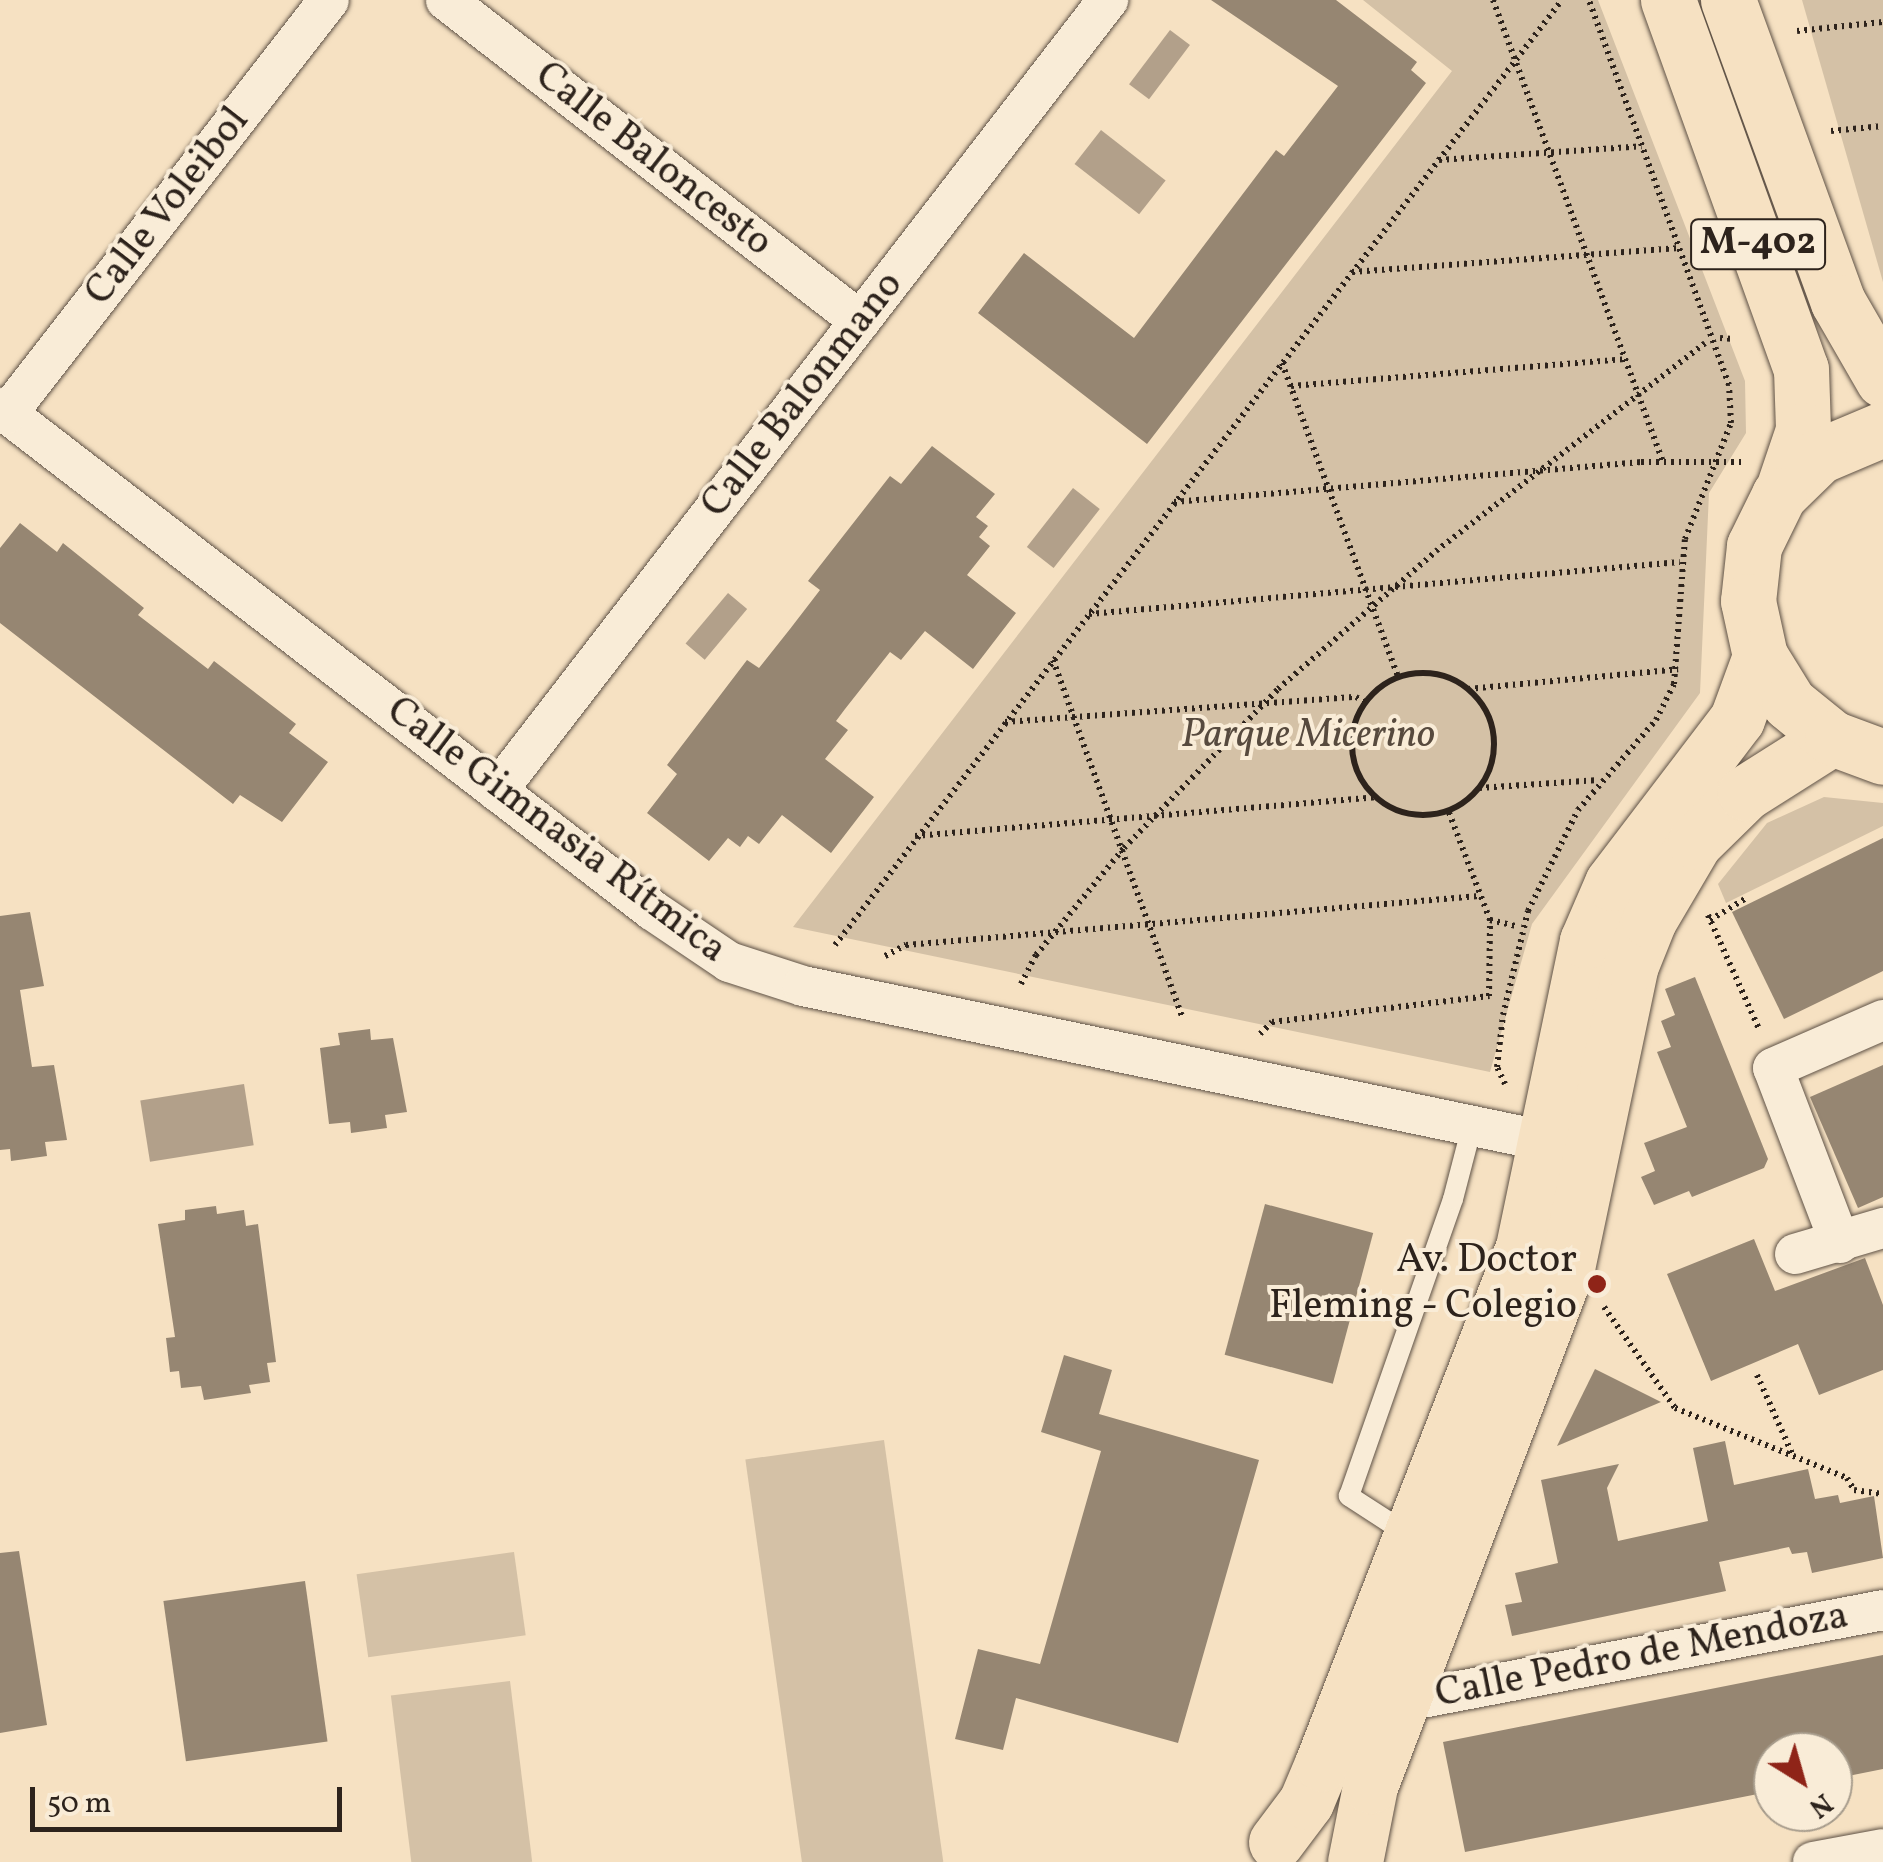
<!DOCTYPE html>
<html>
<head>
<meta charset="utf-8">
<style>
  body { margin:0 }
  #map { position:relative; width:1883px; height:1862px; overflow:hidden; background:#f6e1c2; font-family:Vollkorn,serif }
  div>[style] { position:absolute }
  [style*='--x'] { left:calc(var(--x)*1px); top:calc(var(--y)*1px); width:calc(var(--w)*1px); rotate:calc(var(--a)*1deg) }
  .green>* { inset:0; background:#d4c1a6; transform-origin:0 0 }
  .water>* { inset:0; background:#b2a08a; transform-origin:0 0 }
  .building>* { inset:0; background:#968672; transform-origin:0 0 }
  .path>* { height:6px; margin-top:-3px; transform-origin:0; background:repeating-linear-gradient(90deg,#2d231c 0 2.5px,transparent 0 7.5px) }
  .path>.ring { margin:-3px; padding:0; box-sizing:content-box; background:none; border:6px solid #2d231c; border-radius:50% }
  .roads { filter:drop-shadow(0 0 2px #5f5246) drop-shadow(0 0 2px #5f5246) }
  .lane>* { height:20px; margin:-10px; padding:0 10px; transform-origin:10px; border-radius:10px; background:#f9ecd7 }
  .street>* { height:40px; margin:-20px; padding:0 20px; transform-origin:20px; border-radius:20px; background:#f9ecd7 }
  .primary>* { height:55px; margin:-27.5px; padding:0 27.5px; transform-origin:27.5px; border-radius:27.5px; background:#f6e1c2 }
  .highway>* { height:55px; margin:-27.5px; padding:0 27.5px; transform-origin:27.5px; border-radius:27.5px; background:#f6e1c2 }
  .dots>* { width:28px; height:28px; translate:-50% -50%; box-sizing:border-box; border:5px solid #f9ecd7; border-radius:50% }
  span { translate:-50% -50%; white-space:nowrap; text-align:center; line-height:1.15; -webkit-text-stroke:8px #f9ecd7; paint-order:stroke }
  .shield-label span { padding:2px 8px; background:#f9ecd7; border:2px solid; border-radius:8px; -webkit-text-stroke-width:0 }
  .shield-label { font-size:38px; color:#2d231c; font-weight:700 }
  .street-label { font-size:40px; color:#2d231c }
  .park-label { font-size:40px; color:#574a3e; font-style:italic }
  .poi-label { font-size:40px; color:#2d231c }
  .right { translate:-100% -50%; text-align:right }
  .north { position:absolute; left:1753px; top:1732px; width:100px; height:100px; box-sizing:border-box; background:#f9ecd7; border:2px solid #a79c8c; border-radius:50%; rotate:143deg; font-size:28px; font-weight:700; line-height:40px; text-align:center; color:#2d231c }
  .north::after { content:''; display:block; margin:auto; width:35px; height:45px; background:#8f2418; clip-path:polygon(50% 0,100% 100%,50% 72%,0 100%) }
  .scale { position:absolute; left:30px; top:1787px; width:312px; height:45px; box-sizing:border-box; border:5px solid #2d231c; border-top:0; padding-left:12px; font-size:30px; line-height:35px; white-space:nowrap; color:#2d231c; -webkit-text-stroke:8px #f9ecd7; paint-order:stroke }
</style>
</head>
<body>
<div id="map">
  <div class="green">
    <i style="clip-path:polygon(1363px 0,1598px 0,1745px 381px,1746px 433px,1709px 493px,1700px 693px,1532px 924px,1490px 1072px,793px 927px,1452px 71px)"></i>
    <i style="clip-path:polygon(1802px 0,1883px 0,1883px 282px)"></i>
    <i style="clip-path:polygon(1824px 797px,1883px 803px,1883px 826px,1726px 903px,1718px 884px,1767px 823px)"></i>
    <i style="left:884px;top:1440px;width:426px;height:140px;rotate:82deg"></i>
    <i style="left:514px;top:1552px;width:84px;height:159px;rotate:82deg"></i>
    <i style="left:510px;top:1681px;width:182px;height:120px;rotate:83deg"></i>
  </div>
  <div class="water">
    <i style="left:1170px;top:30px;width:25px;height:68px;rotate:37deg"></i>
    <i style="left:1101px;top:130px;width:82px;height:43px;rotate:38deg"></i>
    <i style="left:1073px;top:488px;width:34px;height:75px;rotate:38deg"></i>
    <i style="left:728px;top:593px;width:25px;height:66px;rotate:40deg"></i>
    <i style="left:244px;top:1084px;width:62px;height:105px;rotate:81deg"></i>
  </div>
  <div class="building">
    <i style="clip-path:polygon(1211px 0,1336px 0,1417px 62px,1411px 70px,1426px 83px,1147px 444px,978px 313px,1024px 253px,1134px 338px,1276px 150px,1284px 156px,1338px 86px)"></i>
    <i style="clip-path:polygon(932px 446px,995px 494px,976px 517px,988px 526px,979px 537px,990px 546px,967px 575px,1016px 613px,973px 669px,925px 631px,901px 660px,890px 652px,845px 709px,836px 721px,848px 730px,825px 759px,874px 797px,831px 853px,782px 815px,759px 844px,748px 836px,740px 847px,728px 838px,709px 861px,647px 813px,677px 774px,667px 765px,747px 660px,759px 668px,790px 629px,820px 590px,808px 581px,890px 476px,901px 484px)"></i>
    <i style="clip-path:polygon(20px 523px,57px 552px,63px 543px,144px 608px,138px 615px,208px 669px,214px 661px,296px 724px,289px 733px,328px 762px,282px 822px,240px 795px,233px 804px,0 623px,0 548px)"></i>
    <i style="clip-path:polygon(1883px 838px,1883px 971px,1784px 1019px,1732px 912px)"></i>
    <i style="clip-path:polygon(30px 912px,44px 986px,20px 990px,32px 1067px,54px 1065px,67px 1140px,45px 1142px,47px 1156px,11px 1161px,10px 1149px,0 1150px,0 916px)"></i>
    <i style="clip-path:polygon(1695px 977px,1768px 1159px,1764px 1168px,1692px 1197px,1689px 1191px,1654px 1205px,1641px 1177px,1655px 1171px,1644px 1143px,1687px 1127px,1657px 1052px,1671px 1047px,1661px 1021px,1675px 1015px,1665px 989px)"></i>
    <i style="clip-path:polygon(370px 1029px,371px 1040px,393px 1038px,407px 1112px,385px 1115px,387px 1128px,351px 1133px,350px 1122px,329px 1124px,320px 1048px,340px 1045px,338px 1033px)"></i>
    <i style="clip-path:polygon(1883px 1065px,1883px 1197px,1858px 1208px,1810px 1097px)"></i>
    <i style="left:1265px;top:1204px;width:112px;height:156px;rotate:15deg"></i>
    <i style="clip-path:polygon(216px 1206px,217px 1214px,244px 1210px,246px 1226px,258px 1224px,276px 1362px,267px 1363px,270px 1382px,249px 1385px,251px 1393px,204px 1400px,201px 1386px,181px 1388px,179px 1371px,170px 1372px,166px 1338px,175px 1337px,158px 1224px,185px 1220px,185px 1210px)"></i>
    <i style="clip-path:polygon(1754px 1239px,1775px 1291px,1865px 1258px,1883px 1305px,1883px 1370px,1819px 1395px,1798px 1344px,1711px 1381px,1667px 1274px)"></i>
    <i style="clip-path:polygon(1064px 1355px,1112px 1370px,1099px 1414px,1259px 1460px,1178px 1743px,1016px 1698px,1003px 1750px,955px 1739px,978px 1649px,1040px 1664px,1101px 1451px,1041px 1432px)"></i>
    <i style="clip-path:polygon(1595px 1369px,1661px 1402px,1557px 1446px)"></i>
    <i style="clip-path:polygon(1725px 1441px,1734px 1485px,1808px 1469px,1815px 1499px,1838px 1495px,1840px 1503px,1874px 1496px,1883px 1558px,1812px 1573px,1807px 1552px,1792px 1554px,1789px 1547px,1719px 1562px,1726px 1591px,1512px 1636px,1505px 1605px,1522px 1602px,1515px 1573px,1558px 1563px,1541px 1480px,1619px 1464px,1607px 1488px,1618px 1541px,1708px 1521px,1693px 1448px)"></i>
    <i style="clip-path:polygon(19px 1551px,47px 1725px,0 1733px,0 1553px)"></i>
    <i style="left:305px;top:1581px;width:162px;height:143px;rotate:82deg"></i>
    <i style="clip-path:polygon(1883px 1655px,1883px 1769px,1833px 1779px,1833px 1752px,1773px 1752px,1773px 1791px,1465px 1852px,1443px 1742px)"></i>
  </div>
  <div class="path">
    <i style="--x:1493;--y:0;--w:491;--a:69.8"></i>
    <i style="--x:1797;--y:31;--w:86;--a:-6"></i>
    <i style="--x:1831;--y:131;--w:52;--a:-5.5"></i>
    <i style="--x:1439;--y:160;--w:203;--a:-3.9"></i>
    <i style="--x:1352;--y:272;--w:328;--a:-4.2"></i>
    <i style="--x:1720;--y:338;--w:14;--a:4"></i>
    <i style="--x:1282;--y:363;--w:334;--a:69.7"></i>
    <i style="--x:1291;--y:386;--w:335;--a:-4.6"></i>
    <i style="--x:1174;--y:502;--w:469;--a:-4.9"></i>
    <i style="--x:1641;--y:462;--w:102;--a:0"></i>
    <i style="--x:1089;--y:614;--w:593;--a:-5.03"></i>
    <i style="--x:1053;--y:660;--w:380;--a:70.1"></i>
    <i class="ring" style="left:1352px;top:673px;width:136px;height:136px"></i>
    <i style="--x:1468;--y:689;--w:211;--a:-5.4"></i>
    <i style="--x:1005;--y:722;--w:352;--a:-4.1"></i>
    <i style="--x:1356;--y:697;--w:10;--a:29"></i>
    <i style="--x:1479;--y:788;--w:120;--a:-3.8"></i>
    <i style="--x:915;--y:836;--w:462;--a:-4.8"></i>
    <i style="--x:1708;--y:915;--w:127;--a:65.9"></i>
    <i style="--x:1490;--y:920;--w:26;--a:13"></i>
    <i style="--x:1710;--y:920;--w:44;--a:-31.2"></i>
    <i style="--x:835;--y:945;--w:1192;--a:-52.43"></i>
    <i style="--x:885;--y:956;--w:24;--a:-28"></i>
    <i style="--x:906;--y:945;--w:575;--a:-4.89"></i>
    <i style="--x:1021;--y:984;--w:33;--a:-63"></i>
    <i style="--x:1036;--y:955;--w:139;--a:-50.6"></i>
    <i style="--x:1124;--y:848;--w:221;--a:-45.9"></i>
    <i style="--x:1278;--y:689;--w:210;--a:-41.1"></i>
    <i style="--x:1436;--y:551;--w:340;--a:-37.7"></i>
    <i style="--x:1260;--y:1034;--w:17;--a:-45"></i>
    <i style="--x:1272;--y:1022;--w:219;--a:-6.8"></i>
    <i style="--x:1489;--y:996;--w:76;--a:-89.2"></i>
    <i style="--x:1490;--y:920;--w:118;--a:-110.9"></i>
    <i style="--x:1505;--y:1084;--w:19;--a:-115"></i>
    <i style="--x:1497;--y:1067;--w:52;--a:-83.4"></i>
    <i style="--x:1503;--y:1015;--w:107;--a:-76.5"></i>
    <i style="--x:1528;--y:911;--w:113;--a:-63.7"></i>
    <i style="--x:1578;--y:810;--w:119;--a:-49.1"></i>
    <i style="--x:1656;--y:720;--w:40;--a:-63.4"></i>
    <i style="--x:1674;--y:684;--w:145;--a:-85.7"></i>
    <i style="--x:1685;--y:539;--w:125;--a:-68.4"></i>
    <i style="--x:1731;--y:423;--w:38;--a:-93"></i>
    <i style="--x:1729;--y:385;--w:410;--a:-110"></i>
    <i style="--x:1604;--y:1307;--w:123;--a:54.9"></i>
    <i style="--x:1675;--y:1408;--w:186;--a:22.1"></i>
    <i style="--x:1847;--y:1478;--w:14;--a:60"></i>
    <i style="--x:1854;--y:1490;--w:29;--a:8"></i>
    <i style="--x:1757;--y:1375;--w:89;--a:66"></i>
  </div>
  <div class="roads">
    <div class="lane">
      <i style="--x:1409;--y:1535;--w:72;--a:-147"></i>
      <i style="--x:1349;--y:1496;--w:315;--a:-70.7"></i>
      <i style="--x:1453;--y:1199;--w:75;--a:-75.4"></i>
    </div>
    <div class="street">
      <i style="--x:446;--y:0;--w:524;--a:37.79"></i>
      <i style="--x:0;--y:408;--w:823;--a:37.59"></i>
      <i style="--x:652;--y:910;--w:93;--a:34"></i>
      <i style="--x:729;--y:962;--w:78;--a:18"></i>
      <i style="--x:803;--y:986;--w:763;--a:11.8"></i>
      <i style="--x:7;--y:414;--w:524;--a:-52.13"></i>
      <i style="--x:497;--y:791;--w:1000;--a:-52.32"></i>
      <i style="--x:1840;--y:1243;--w:187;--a:-110.9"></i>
      <i style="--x:1773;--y:1068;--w:120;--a:-23.6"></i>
      <i style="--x:1795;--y:1254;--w:92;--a:-16.5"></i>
      <i style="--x:1401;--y:1702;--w:491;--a:-10.8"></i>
      <i style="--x:1813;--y:1862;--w:71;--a:-10.5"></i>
    </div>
    <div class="primary">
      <i style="--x:1276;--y:1842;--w:50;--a:-53.1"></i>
      <i style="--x:1306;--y:1802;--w:41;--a:-67.2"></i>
      <i style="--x:1322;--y:1764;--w:555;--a:-68.75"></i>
      <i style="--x:1523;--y:1247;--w:313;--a:-78.2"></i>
      <i style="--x:1587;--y:941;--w:63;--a:-66.7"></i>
      <i style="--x:1612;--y:883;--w:206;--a:-52.7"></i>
      <i style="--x:1737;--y:719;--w:67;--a:-69.9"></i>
      <i style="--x:1355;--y:1862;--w:77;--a:-78.8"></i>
      <i style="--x:1370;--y:1786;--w:554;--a:-69.18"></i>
      <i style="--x:1567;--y:1268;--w:310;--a:-78.1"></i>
      <i style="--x:1631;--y:965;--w:48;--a:-68.2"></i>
      <i style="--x:1649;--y:920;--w:91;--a:-59.5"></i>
      <i style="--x:1695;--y:842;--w:70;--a:-44.4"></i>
      <i style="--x:1745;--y:793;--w:103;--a:-32.3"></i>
    </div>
    <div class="highway">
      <i style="--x:1668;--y:0;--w:392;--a:70.2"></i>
      <i style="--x:1801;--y:369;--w:61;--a:88.1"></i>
      <i style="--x:1803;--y:430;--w:65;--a:108.7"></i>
      <i style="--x:1728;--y:0;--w:321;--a:70"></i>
      <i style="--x:1838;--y:302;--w:90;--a:60"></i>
      <i style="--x:1883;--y:429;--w:69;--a:157.1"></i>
      <i style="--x:1819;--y:456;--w:56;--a:135.7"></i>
      <i style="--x:1779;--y:495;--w:57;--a:116.1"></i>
      <i style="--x:1754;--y:546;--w:55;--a:96.2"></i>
      <i style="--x:1748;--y:601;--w:56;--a:77.7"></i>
      <i style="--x:1760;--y:656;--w:55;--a:58.3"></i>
      <i style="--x:1789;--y:703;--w:55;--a:39.1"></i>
      <i style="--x:1832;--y:738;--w:54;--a:20.4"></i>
    </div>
  </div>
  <div class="dots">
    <i style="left:1597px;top:1284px;background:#8f2418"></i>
  </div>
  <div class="shield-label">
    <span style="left:1758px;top:244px">M-402</span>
  </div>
  <div class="street-label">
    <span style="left:653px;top:160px;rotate:38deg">Calle Baloncesto</span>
    <span style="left:168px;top:207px;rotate:-52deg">Calle Voleibol</span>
    <span style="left:803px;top:395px;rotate:-52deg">Calle Balonmano</span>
    <span style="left:556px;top:831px;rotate:37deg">Calle Gimnasia Rítmica</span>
    <span style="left:1642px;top:1656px;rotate:-11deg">Calle Pedro de Mendoza</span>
  </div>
  <div class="park-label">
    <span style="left:1308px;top:736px">Parque Micerino</span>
  </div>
  <div class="poi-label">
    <span class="right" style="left:1577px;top:1284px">Av. Doctor<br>Fleming - Colegio</span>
  </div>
  <div class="north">N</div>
  <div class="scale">50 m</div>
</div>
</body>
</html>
